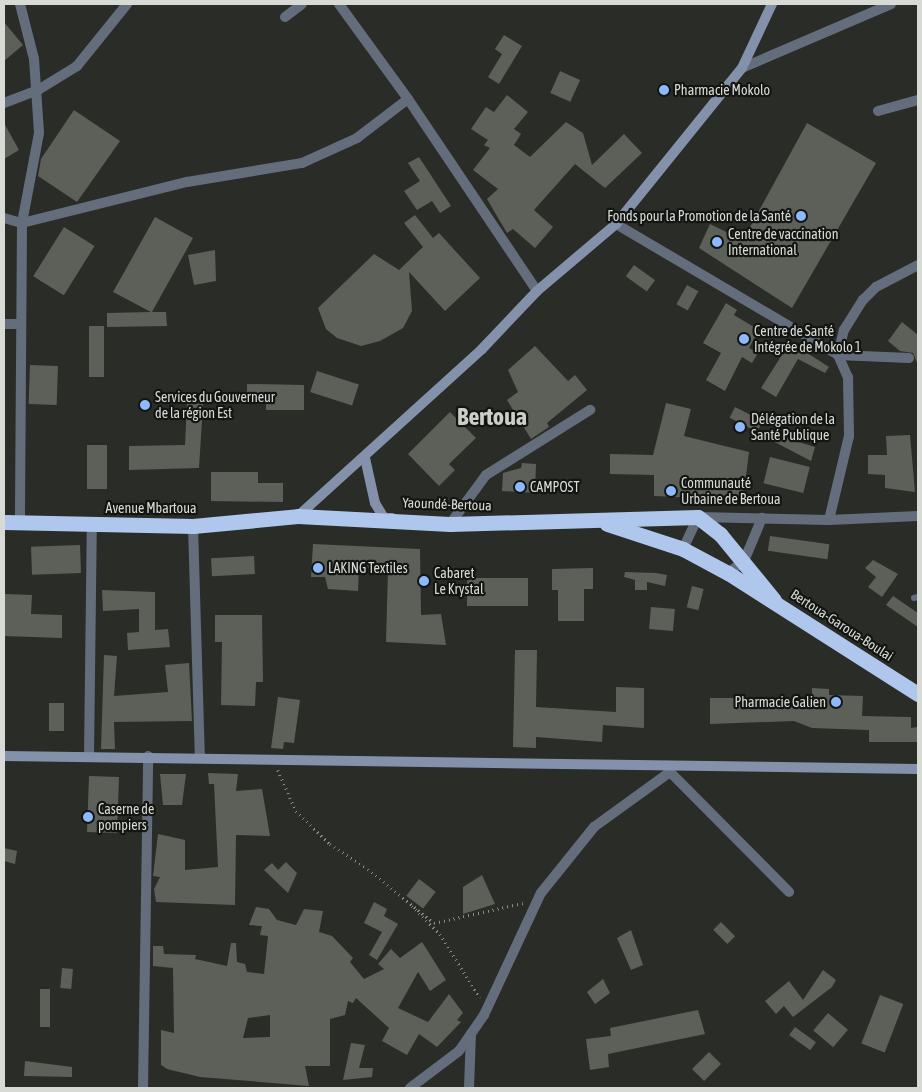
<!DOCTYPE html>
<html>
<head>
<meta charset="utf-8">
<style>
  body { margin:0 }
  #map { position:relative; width:922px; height:1092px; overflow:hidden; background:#2a2d27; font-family:"Asap Condensed",sans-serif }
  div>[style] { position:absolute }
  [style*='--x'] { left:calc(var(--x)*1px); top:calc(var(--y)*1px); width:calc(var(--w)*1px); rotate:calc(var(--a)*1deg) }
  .building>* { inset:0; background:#5d6059; transform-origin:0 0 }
  .path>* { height:2.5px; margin-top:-1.25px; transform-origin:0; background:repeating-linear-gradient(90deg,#8a8c87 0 1px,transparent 0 5px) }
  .lane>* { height:5.5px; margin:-2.75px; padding:0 2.75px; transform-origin:2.75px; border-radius:2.75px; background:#646d7c }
  .street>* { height:10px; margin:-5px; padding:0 5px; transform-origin:5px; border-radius:5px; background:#646d7c }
  .secondary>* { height:10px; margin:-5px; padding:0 5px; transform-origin:5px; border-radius:5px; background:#8392aa }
  .highway>* { height:15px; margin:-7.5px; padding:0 7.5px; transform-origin:7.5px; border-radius:7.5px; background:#b0c7ed }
  .dots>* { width:14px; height:14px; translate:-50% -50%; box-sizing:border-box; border:2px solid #131512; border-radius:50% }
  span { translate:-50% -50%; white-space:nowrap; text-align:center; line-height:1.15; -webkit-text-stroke:4.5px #131512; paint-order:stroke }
  .poi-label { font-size:14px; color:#d8dad5 }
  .left { translate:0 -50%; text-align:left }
  .right { translate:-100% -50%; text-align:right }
  .street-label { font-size:14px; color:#d8dad5 }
  .town-label { font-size:24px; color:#cbcfc7; font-weight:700 }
  .frame { position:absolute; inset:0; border:5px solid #d8dad5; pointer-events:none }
</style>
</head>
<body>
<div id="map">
  <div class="building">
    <i style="clip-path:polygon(4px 22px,23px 45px,4px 61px)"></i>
    <i style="clip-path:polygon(504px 35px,522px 46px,499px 84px,488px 77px,502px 54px,495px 49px)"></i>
    <i style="left:560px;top:71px;width:22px;height:24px;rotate:24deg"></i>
    <i style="clip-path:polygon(507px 95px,528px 112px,514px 129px,521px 134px,514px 145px,530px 157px,566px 122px,583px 133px,592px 165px,624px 134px,642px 153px,605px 188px,575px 164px,534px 210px,553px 227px,535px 248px,513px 229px,507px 233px,487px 199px,498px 189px,473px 170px,490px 148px,484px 145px,488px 140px,471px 129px,486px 107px,494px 112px)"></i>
    <i style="clip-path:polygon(74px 110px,120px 141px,77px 202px,38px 176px,41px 159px)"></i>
    <i style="clip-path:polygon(4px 123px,19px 150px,4px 159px)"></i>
    <i style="clip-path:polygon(807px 123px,876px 163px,792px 308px,699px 248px,710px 224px,743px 240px)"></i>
    <i style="clip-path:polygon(419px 157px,451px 206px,440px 213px,432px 201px,417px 210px,404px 191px,420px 181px,408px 163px)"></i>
    <i style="clip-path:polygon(415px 215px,433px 238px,439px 233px,480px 278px,445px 311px,409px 272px,412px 311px,403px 328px,380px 341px,361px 346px,337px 338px,326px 329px,318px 308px,374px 254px,399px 270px,423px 247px,404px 223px)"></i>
    <i style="clip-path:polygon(155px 217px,193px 238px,152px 312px,166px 312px,167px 326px,107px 327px,107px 313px,151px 312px,113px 292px)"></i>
    <i style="left:64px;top:227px;width:36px;height:58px;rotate:32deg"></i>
    <i style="clip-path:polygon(215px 250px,216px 281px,194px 285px,188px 255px)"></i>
    <i style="left:634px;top:265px;width:26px;height:14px;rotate:36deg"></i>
    <i style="left:687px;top:285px;width:13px;height:22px;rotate:29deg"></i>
    <i style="clip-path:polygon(726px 303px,737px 310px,734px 315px,759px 330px,749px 348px,758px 353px,752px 363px,742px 357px,725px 391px,706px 380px,721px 353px,703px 343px)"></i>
    <i style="clip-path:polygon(902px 322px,918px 335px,918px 365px,913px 353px,900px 351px,888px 341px)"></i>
    <i style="left:89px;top:326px;width:15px;height:51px"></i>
    <i style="clip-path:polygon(790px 342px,829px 367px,825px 373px,798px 359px,776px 397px,761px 388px)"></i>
    <i style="clip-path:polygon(535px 346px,568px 381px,575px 375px,587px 390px,547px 423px,549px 427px,531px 439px,507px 400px,518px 392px,508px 370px)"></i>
    <i style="left:30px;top:365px;width:28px;height:39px;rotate:2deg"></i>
    <i style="left:317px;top:371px;width:44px;height:22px;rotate:18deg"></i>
    <i style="clip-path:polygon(247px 384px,304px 385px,304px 410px,266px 410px,266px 403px,247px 403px)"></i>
    <i style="clip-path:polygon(187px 403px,203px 404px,199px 468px,129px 470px,129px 446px,185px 445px)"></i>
    <i style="clip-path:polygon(666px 403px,691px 409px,684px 436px,749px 452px,743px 500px,654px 496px,654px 475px,610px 474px,610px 454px,653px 455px)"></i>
    <i style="left:735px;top:407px;width:31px;height:12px;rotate:27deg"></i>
    <i style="clip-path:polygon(450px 412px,476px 438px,449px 464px,455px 470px,439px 486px,408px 454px)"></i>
    <i style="clip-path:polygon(769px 433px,815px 447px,811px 461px,767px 438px)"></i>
    <i style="clip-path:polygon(910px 435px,915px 492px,885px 488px,885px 475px,868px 474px,868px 455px,887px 455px,886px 436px)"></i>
    <i style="left:87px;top:445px;width:20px;height:44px"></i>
    <i style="left:770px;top:457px;width:41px;height:27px;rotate:14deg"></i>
    <i style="clip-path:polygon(522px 463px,536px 464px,535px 493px,502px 491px,503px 473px,521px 468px)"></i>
    <i style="clip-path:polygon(211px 472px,258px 472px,258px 483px,283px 483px,283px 502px,211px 501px)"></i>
    <i style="left:770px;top:536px;width:60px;height:15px;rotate:8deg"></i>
    <i style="clip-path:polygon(313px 544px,420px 549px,421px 615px,441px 614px,446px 645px,386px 642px,388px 569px,359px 568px,358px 591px,328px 589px,325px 577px,311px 577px)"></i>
    <i style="left:80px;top:545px;width:28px;height:49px;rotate:88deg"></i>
    <i style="left:254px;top:556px;width:18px;height:43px;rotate:87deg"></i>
    <i style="clip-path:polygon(873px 560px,898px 574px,882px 597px,868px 587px,876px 577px,865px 568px)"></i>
    <i style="clip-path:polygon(593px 568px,593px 589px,584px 589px,584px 621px,558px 621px,558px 590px,552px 590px,552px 569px)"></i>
    <i style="clip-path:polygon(625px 572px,656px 573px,667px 575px,665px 586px,647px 582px,647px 590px,635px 590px,635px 580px,624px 577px)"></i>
    <i style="left:467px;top:578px;width:61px;height:28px"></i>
    <i style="left:692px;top:586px;width:12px;height:22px;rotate:14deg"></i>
    <i style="clip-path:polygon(102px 590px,155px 592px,155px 630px,168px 629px,170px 647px,128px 650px,127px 633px,139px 632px,139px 609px,103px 611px)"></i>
    <i style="clip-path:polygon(4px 594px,32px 595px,31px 614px,62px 615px,62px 638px,4px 636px)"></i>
    <i style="clip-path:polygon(893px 596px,918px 613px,918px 627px,886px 605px)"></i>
    <i style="left:651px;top:607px;width:24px;height:22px;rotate:5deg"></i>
    <i style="clip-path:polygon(215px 615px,262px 615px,263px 682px,256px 682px,255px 706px,221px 705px,222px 642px,215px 642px)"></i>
    <i style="clip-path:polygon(515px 650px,537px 650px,536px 707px,616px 712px,616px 687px,644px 688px,644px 728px,603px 725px,602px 742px,536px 737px,536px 748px,513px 747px)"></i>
    <i style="clip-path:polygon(104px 655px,117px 656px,114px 696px,168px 692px,165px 665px,189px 663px,192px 721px,114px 722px,115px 749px,101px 749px)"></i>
    <i style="clip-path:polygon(812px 688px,829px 689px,829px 695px,863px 696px,862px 716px,911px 717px,911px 728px,918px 727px,918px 742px,869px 742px,869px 730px,812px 728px,794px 721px,710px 724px,710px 698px,812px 698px)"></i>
    <i style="clip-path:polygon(278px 697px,300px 700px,294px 743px,284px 742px,283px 749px,271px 748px)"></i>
    <i style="left:49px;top:703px;width:15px;height:28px"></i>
    <i style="clip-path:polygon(208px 773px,238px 774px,236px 791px,262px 789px,270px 836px,236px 835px,235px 905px,156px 902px,154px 889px,160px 877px,153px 876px,158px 834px,185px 840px,185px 870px,218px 867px,214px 784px,209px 784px)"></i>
    <i style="clip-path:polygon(160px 774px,186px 774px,182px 805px,163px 805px)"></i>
    <i style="left:89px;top:776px;width:30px;height:56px;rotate:2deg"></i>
    <i style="clip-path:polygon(4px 848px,17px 851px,15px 864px,4px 861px)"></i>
    <i style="clip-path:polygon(286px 862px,297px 873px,288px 893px,264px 870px,272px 863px,278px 870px)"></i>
    <i style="clip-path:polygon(482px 875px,495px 904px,463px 914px,463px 887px)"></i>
    <i style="left:419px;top:879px;width:21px;height:21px;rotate:37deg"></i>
    <i style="clip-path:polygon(374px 902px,387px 909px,384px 916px,398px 924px,377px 960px,369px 955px,382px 932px,364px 923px)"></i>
    <i style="clip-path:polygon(evenodd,256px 907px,269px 909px,277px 920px,296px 925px,304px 909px,323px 911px,319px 932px,332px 936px,353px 958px,350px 962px,364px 979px,384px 969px,378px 964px,391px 949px,400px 958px,422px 942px,446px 980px,430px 991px,418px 972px,398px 1008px,428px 1022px,449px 994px,463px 1013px,457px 1020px,461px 1022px,437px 1047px,419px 1034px,407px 1055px,382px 1041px,389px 1028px,356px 998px,353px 1003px,348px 1001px,345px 1015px,330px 1019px,330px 1066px,305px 1066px,309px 1086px,200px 1077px,167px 1069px,161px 1065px,161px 1030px,174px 1033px,173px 968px,153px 966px,153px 946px,163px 946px,164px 954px,196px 955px,195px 959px,227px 966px,231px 943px,236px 943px,237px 962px,245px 964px,247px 972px,264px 974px,268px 936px,260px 935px,262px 926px,249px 925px,256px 907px,270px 1015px,270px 1037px,243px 1038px,248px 1018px,270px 1015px)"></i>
    <i style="left:721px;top:922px;width:20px;height:11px;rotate:45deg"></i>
    <i style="clip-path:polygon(631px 930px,643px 965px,631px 970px,617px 938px)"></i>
    <i style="left:62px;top:968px;width:11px;height:20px;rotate:5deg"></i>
    <i style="clip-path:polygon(823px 970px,836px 980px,832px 987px,793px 1017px,784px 1006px,776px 1014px,765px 1001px,789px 981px,803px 1000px)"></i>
    <i style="clip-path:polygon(603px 979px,610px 993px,595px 1004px,587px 992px)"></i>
    <i style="left:40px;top:989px;width:10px;height:38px"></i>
    <i style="left:880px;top:995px;width:25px;height:52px;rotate:21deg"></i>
    <i style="clip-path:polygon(698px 1010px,705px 1034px,608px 1054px,609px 1067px,590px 1070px,586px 1039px,611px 1036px,610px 1028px)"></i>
    <i style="left:828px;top:1013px;width:26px;height:23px;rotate:40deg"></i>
    <i style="left:795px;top:1027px;width:26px;height:10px;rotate:36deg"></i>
    <i style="clip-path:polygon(351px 1043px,365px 1045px,359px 1068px,373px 1068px,372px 1077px,343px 1080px)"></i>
    <i style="left:709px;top:1052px;width:17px;height:24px;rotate:45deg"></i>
    <i style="clip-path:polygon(25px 1061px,72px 1067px,72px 1077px,24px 1076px)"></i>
  </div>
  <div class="path">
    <i style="--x:278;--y:770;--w:45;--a:66.3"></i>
    <i style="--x:296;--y:811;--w:47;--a:44.1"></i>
    <i style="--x:330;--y:844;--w:45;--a:33.3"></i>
    <i style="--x:368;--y:869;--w:85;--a:39.3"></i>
    <i style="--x:434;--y:923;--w:91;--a:-12.7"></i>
    <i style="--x:412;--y:906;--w:40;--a:45"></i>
    <i style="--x:440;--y:934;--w:75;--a:58"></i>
  </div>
  <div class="lane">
    <i style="--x:914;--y:598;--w:4;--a:-14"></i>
  </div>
  <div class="street">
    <i style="--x:20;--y:4;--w:57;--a:75.7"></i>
    <i style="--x:34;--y:59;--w:74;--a:86.1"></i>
    <i style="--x:39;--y:133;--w:92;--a:100.7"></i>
    <i style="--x:22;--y:223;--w:299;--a:90.4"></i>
    <i style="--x:339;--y:4;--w:117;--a:54"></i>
    <i style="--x:408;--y:99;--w:231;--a:56.1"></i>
    <i style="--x:285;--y:17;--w:21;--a:-37"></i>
    <i style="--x:742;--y:68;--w:162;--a:-23.2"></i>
    <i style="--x:4;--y:103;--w:36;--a:-21"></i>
    <i style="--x:38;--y:90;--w:46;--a:-31.6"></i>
    <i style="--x:77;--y:66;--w:80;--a:-51.1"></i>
    <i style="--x:878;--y:111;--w:41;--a:-15.4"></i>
    <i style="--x:4;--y:218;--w:19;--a:16"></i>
    <i style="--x:22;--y:223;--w:170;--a:-14"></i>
    <i style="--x:187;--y:182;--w:117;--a:-9.4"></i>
    <i style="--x:302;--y:163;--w:60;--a:-24.4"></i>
    <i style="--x:357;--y:138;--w:64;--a:-37.4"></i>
    <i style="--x:616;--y:224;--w:258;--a:30.5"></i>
    <i style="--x:838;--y:355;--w:24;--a:66"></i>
    <i style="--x:848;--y:377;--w:59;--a:89"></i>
    <i style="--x:849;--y:436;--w:86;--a:103.4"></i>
    <i style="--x:4;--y:324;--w:15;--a:0"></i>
    <i style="--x:909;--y:358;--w:71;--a:-177.6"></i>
    <i style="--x:838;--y:355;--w:26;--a:-77"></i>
    <i style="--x:844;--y:330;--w:36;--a:-58"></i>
    <i style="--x:863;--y:300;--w:18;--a:-45"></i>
    <i style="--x:876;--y:287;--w:47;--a:-27.6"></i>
    <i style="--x:450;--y:524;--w:61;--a:-53.7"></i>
    <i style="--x:486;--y:475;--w:123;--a:-32"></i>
    <i style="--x:193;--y:526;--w:232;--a:88.3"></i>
    <i style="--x:683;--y:549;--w:35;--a:-65"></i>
    <i style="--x:698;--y:517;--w:131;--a:1.3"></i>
    <i style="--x:829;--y:520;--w:89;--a:-2.6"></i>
    <i style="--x:728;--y:573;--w:20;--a:-37"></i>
    <i style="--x:744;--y:561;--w:47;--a:-67.3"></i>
    <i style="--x:89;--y:756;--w:232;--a:-89.3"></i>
    <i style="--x:670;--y:772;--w:169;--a:45.2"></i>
    <i style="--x:143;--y:1088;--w:332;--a:-89.1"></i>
    <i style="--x:410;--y:1088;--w:61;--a:-37.1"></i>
    <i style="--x:459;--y:1051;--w:44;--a:-55.2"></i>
    <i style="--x:484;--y:1015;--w:135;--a:-65"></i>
    <i style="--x:541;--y:893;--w:85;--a:-51.2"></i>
    <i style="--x:594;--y:827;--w:94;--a:-35.9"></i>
    <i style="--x:670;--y:772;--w:7;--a:-117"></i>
    <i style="--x:469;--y:1088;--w:54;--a:-87.9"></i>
  </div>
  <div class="secondary">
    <i style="--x:365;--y:458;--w:46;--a:77.5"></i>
    <i style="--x:375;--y:503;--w:17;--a:59"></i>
    <i style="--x:384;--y:518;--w:8;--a:0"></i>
    <i style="--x:298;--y:516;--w:248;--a:-42.2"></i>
    <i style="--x:482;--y:349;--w:80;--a:-46.5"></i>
    <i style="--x:537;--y:291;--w:104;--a:-40.3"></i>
    <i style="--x:616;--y:224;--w:201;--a:-51.1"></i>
    <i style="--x:742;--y:68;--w:71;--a:-64.9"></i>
    <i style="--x:4;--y:756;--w:914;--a:0.81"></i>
  </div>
  <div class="highway">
    <i style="--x:4;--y:522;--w:189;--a:1.2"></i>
    <i style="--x:193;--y:526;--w:105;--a:-5.4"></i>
    <i style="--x:298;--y:516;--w:152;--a:3"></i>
    <i style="--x:450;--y:524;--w:248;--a:-1.6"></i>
    <i style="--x:698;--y:517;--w:28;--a:38"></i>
    <i style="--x:720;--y:534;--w:85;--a:50.7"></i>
    <i style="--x:607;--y:524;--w:80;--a:18.2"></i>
    <i style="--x:683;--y:549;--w:51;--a:28.1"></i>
    <i style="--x:728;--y:573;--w:225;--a:32.5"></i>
  </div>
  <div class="dots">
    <i style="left:664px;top:90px;background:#8eb9fd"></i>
    <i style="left:801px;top:216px;background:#8eb9fd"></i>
    <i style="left:717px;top:242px;background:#8eb9fd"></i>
    <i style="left:744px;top:339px;background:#8eb9fd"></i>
    <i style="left:145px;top:405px;background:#8eb9fd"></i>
    <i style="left:740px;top:427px;background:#8eb9fd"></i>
    <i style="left:520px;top:487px;background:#8eb9fd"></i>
    <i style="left:671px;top:491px;background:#8eb9fd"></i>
    <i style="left:318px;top:568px;background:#8eb9fd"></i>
    <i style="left:424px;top:581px;background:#8eb9fd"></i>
    <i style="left:836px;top:702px;background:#8eb9fd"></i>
    <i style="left:88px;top:817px;background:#8eb9fd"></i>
  </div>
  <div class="poi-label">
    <span class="left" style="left:674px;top:90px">Pharmacie Mokolo</span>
    <span class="right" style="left:791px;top:216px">Fonds pour la Promotion de la Santé</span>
    <span class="left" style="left:728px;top:242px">Centre de vaccination<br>International</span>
    <span class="left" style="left:754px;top:339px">Centre de Santé<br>Intégrée de Mokolo 1</span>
    <span class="left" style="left:155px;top:405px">Services du Gouverneur<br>de la région Est</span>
    <span class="left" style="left:751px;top:427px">Délégation de la<br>Santé Publique</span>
    <span class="left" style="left:681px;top:491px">Communauté<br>Urbaine de Bertoua</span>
    <span class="left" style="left:530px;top:487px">CAMPOST</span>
    <span class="left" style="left:328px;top:568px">LAKING Textiles</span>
    <span class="left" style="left:434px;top:581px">Cabaret<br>Le Krystal</span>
    <span class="right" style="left:826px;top:702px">Pharmacie Galien</span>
    <span class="left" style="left:98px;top:817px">Caserne de<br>pompiers</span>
  </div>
  <div class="street-label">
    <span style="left:447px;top:504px;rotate:2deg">Yaoundé-Bertoua</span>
    <span style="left:151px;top:508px">Avenue Mbartoua</span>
    <span style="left:842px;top:625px;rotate:33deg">Bertoua-Garoua-Boulai</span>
  </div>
  <div class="town-label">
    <span style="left:492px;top:417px">Bertoua</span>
  </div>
  <div class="frame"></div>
</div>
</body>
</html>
